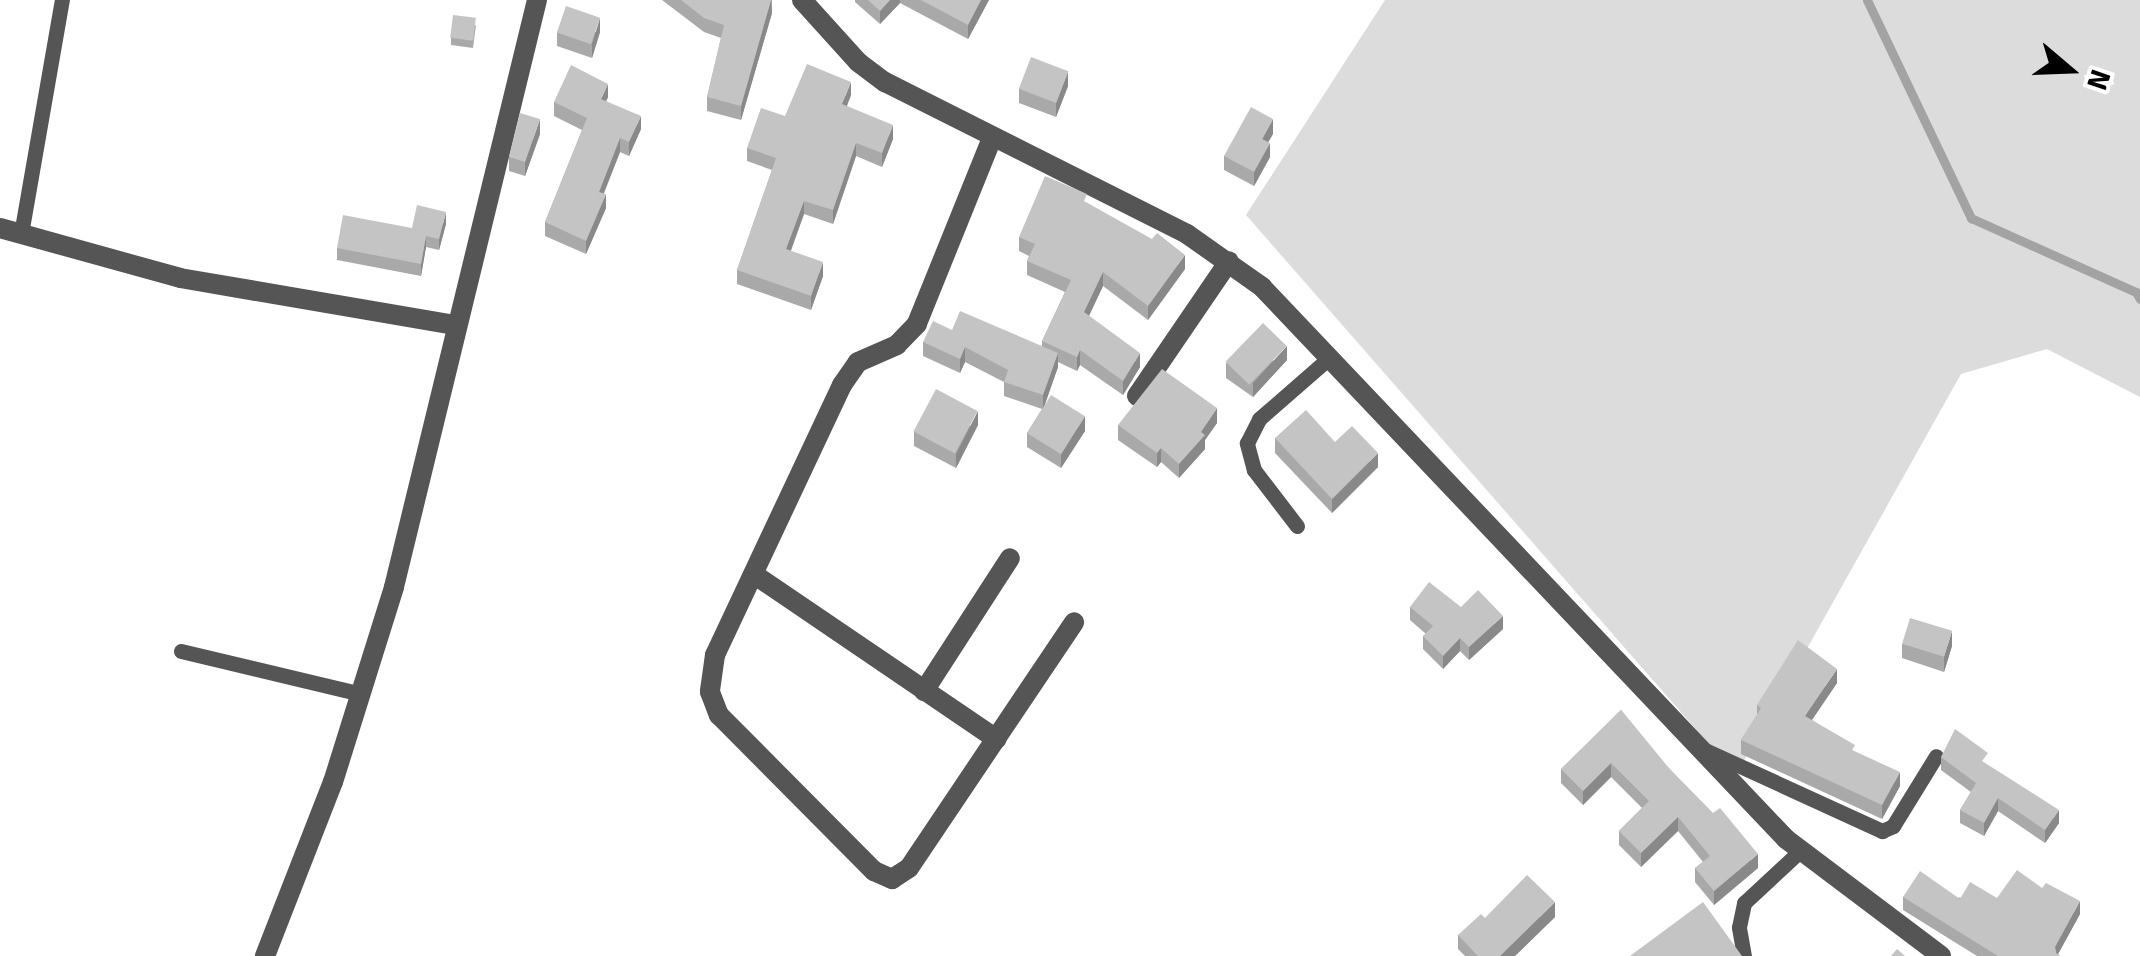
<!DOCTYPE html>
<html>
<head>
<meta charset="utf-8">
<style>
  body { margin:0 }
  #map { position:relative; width:2140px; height:956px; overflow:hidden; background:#fff; font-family:Signika,sans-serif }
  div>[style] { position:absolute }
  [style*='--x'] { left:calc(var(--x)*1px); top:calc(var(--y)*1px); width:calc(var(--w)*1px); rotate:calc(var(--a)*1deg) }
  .green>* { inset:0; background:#dcdcdc }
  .stream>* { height:9px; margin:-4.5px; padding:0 4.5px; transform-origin:4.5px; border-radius:4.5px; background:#a3a3a3 }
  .service>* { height:15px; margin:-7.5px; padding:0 7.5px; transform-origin:7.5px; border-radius:7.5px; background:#555 }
  .minor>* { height:20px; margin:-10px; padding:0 10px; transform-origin:10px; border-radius:10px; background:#555 }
  .wall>* { inset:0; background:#a9a9a9 }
  .shaded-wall>* { inset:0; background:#898989 }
  .building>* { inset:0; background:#c4c4c4; transform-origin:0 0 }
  span { translate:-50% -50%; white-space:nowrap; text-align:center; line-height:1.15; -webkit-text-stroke:9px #fff; paint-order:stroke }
  .north { position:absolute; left:2020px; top:20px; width:100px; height:100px; -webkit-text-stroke:8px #fff; paint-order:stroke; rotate:109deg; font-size:28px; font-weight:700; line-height:40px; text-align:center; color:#000 }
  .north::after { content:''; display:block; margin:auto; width:35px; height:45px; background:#000; clip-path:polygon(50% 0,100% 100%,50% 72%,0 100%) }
</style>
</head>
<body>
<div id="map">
  <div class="green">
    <i style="clip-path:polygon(1385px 0,2140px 0,2140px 397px,2047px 349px,1961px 374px,1736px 775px,1246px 215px)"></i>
  </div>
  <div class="stream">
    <i style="--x:1867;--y:0;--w:242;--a:64.5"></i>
    <i style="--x:1971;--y:218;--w:181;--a:24.2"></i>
    <i style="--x:2136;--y:292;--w:8;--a:60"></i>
  </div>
  <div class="service">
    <i style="--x:21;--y:234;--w:238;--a:-80.1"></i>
    <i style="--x:1297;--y:526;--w:71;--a:-127.5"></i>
    <i style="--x:1254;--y:470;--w:28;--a:-105"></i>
    <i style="--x:1247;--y:443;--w:27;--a:-63"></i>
    <i style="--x:1259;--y:419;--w:93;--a:-41.1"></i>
    <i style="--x:181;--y:651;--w:186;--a:13.4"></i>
    <i style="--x:1705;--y:750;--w:195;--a:24.6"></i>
    <i style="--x:1882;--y:831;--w:12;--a:-24"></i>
    <i style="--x:1893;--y:826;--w:82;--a:-58.4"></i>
    <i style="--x:1744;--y:956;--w:29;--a:-100"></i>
    <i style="--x:1739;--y:927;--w:25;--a:-78"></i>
    <i style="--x:1744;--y:903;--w:76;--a:-42.9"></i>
  </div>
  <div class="minor">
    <i style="--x:802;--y:0;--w:84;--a:47.9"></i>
    <i style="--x:858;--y:62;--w:34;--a:37"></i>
    <i style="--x:885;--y:82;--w:338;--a:26.7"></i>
    <i style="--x:1187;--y:234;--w:92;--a:35.2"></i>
    <i style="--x:1262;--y:287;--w:761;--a:46.49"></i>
    <i style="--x:1786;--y:839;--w:194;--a:37"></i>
    <i style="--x:992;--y:138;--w:201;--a:112"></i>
    <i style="--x:917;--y:324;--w:29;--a:134"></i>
    <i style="--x:897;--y:345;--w:43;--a:156.4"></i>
    <i style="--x:858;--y:362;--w:28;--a:125"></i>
    <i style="--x:842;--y:385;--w:298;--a:115.2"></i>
    <i style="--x:715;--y:655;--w:37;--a:98"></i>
    <i style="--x:710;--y:692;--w:25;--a:69"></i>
    <i style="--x:719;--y:715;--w:220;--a:45.2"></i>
    <i style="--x:874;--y:871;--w:20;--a:24"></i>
    <i style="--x:892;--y:879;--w:20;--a:-33"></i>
    <i style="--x:909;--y:868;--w:296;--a:-56.1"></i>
    <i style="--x:0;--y:228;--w:187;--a:15.5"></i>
    <i style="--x:180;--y:278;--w:278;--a:9.7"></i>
    <i style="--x:1137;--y:396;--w:163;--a:-55.7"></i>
    <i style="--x:755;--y:575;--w:292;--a:34.2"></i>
    <i style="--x:924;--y:691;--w:158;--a:-57.1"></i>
    <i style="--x:265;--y:956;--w:187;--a:-68.7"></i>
    <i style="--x:333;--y:782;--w:204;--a:-72.6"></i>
    <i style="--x:394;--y:587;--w:604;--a:-76.31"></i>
  </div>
  <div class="wall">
    <i style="clip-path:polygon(662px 0,772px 0,772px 13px,741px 120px,707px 111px,707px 97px,721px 38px,704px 32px)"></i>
    <i style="clip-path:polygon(855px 0,989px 0,968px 39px,900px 3px,880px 24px,855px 2px)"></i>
    <i style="clip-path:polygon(476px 25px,473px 48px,451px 45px,451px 38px)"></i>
    <i style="clip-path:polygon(557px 32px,600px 32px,592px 58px,557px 46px)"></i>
    <i style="clip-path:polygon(1068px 86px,1056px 117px,1019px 103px,1019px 89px)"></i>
    <i style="clip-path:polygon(851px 95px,847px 106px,893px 139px,882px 167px,856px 156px,833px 224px,804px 214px,791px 251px,823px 276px,811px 310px,737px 284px,737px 270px,772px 170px,747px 161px,747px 148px,785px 116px)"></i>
    <i style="clip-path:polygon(608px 97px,606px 101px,641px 129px,629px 156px,620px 152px,603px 194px,606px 208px,586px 254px,545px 236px,545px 222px,582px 130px,554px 116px,554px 102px)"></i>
    <i style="clip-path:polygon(540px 134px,525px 176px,509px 171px,509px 157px)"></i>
    <i style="clip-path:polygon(1273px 134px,1268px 142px,1270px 157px,1254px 186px,1224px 170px,1224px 156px)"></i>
    <i style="clip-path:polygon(1087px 203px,1185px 269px,1148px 320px,1103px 286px,1089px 316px,1140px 367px,1123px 395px,1080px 365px,1077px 371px,1058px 362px,1058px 367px,1044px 406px,1085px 431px,1061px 468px,1027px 447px,1027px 433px,1042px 409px,1004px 396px,1004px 382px,965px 362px,960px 373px,923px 356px,923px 342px,952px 330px,1042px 346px,1042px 341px,1065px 292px,1027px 275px,1027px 261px,1029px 256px,1019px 251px,1019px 237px)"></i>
    <i style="clip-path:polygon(446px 224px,439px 250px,426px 247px,421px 276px,337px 260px,337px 248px,412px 228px)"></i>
    <i style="clip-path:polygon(1287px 360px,1253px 397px,1226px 378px,1226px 363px)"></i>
    <i style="clip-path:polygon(1217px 423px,1205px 440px,1205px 449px,1179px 478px,1161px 462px,1157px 467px,1118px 440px,1118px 425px)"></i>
    <i style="clip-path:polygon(978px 425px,956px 468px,914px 446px,914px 432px)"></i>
    <i style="clip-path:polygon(1275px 438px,1335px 442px,1378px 467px,1332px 513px,1275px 453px)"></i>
    <i style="clip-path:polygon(1410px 607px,1461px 607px,1503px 629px,1469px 660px,1460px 651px,1443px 669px,1423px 649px,1423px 636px,1426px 634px,1410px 620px)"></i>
    <i style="clip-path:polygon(1902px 644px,1952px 646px,1944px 672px,1902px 658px)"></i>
    <i style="clip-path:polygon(1837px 683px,1812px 720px,1900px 786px,1882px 819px,1741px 754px,1741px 740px,1757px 715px,1757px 705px)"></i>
    <i style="clip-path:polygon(1621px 710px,1667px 766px,1758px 868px,1714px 905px,1695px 882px,1695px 868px,1703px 862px,1678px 831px,1641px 867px,1619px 845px,1619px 831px,1642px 808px,1611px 777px,1583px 805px,1561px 783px,1561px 769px)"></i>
    <i style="clip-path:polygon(1941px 757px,1988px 765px,2059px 823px,2045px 843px,1998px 811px,1984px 836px,1960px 823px,1960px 810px,1971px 792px,1941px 770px)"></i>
    <i style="clip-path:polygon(1903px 897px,1997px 898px,2080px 914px,2058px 954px,2060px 956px,1977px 956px,1903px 910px)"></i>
    <i style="clip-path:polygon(1555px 917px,1515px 956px,1465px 956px,1458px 949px,1458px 935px,1485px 918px)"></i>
  </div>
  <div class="shaded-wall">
    <i style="clip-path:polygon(771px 0,772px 13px,741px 120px,741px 106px)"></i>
    <i style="clip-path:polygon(890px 0,900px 0,900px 3px,880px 24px,880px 11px)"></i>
    <i style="clip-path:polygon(981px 0,989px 0,968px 39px,968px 25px)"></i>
    <i style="clip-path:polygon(600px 18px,600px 32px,592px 58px,592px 44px)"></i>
    <i style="clip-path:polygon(1068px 71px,1068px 86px,1056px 117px,1056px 103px)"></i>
    <i style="clip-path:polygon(851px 82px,851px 95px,842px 118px,842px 104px)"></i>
    <i style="clip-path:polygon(608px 84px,608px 97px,601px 112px,601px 99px)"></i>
    <i style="clip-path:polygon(641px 116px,641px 129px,629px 156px,629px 142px)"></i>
    <i style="clip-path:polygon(540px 119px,540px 134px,525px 176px,525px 162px)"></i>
    <i style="clip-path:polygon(1273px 119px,1273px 134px,1262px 153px,1262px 139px)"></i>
    <i style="clip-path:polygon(893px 125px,893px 139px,882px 167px,882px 153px)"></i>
    <i style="clip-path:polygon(620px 138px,620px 152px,599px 206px,599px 192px)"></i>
    <i style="clip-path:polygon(856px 143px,856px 156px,833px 224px,833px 210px)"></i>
    <i style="clip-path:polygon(1270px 143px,1270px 157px,1254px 186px,1254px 172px)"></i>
    <i style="clip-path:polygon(606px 194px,606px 208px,586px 254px,586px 241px)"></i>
    <i style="clip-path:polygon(804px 201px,804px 214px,786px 263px,786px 249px)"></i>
    <i style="clip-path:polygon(446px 212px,446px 224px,439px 250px,439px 239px)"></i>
    <i style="clip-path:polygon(426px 236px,426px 247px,421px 276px,421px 264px)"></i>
    <i style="clip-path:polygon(1185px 255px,1185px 269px,1148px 320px,1148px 306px)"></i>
    <i style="clip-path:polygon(823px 262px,823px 276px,811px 310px,811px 296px)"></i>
    <i style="clip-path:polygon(1103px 272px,1103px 286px,1084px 326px,1084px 312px)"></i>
    <i style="clip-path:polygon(1287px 346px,1287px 360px,1253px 397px,1253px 383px)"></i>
    <i style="clip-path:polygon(965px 347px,965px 362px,960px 373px,960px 359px)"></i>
    <i style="clip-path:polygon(1080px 350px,1080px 365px,1077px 371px,1077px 357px)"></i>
    <i style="clip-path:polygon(1058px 353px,1058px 367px,1043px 410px,1043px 395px)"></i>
    <i style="clip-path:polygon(1140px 353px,1140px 367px,1123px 395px,1123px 381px)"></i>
    <i style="clip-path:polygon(1217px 408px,1217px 423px,1205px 440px,1205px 449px,1179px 478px,1179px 464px)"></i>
    <i style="clip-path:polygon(978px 411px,978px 425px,956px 468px,956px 454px)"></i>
    <i style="clip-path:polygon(1085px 416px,1085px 431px,1061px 468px,1061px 454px)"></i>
    <i style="clip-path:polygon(1161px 448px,1161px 462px,1157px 467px,1157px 453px)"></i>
    <i style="clip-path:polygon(1378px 453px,1378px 467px,1332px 513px,1332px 499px)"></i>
    <i style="clip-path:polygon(1503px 616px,1503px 629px,1469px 660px,1469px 647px)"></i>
    <i style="clip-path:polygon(1952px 631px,1952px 646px,1944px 672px,1944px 657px)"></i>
    <i style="clip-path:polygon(1460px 638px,1460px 651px,1443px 669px,1443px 656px)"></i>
    <i style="clip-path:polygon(1837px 669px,1837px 683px,1805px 730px,1805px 716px)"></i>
    <i style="clip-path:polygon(1611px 763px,1611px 777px,1583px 805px,1583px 791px)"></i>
    <i style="clip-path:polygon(1900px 772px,1900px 786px,1882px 819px,1882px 805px)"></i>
    <i style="clip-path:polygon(1998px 798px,1998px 811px,1984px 836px,1984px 823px)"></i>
    <i style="clip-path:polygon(2059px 810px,2059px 823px,2045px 843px,2045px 830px)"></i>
    <i style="clip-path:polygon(1678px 817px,1678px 831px,1641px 867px,1641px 853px)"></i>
    <i style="clip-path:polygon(1758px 854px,1758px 868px,1714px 905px,1714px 891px)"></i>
    <i style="clip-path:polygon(2080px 901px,2080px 914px,2057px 956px,2055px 947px)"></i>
    <i style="clip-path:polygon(1555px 902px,1555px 917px,1515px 956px,1500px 956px)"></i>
  </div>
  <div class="building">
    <i style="clip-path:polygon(681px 0,771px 0,741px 106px,707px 97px,724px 25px,704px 18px)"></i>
    <i style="clip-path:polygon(868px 0,890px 0,880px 11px)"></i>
    <i style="clip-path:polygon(921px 0,981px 0,968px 25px)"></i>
    <i style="left:566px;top:6px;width:36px;height:28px;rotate:19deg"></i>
    <i style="left:453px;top:15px;width:23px;height:23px;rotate:7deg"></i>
    <i style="left:1031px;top:57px;width:40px;height:34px;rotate:21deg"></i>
    <i style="clip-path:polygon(807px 64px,851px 82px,842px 104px,893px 125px,882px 153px,856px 143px,833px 210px,804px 201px,786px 249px,823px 262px,811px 296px,737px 270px,776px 158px,747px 148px,761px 108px,785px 116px)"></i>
    <i style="clip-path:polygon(571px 65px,608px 84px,601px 99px,641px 116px,629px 142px,620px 138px,599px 192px,606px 194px,586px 241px,545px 222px,587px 118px,554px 102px)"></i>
    <i style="clip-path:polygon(1251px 107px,1273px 119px,1262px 139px,1270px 143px,1254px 172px,1224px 156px)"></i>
    <i style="clip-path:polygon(520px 113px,540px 119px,525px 162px,509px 157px)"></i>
    <i style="clip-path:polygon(1045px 176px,1087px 194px,1084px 201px,1152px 239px,1157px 233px,1185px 255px,1148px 306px,1103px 272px,1084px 312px,1140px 353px,1123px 381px,1080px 350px,1077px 357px,1042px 341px,1071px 280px,1027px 261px,1035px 244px,1019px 237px)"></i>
    <i style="clip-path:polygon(417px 205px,446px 212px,439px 239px,426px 236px,421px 264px,337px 248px,343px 215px,412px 228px)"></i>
    <i style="clip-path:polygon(960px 311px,1058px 353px,1043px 395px,1004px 382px,1008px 370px,965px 347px,960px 359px,923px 342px,933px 321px,952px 330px)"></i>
    <i style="left:1263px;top:323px;width:33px;height:54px;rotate:44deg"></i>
    <i style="clip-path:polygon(1162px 369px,1217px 408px,1201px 432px,1205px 435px,1179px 464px,1161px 448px,1157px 453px,1118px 425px)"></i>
    <i style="left:936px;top:389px;width:47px;height:48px;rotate:28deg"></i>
    <i style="left:1051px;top:395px;width:40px;height:45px;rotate:32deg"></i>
    <i style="clip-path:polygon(1306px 410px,1335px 442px,1352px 426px,1378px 453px,1332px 499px,1275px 438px)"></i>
    <i style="clip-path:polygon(1429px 582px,1461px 607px,1478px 590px,1503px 616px,1469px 647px,1460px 638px,1443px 656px,1423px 636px,1433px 626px,1410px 607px)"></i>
    <i style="left:1910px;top:618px;width:44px;height:27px;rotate:17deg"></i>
    <i style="clip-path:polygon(1798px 640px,1837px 669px,1805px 716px,1855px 745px,1852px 750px,1900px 772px,1882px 805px,1741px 740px,1761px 708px,1757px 705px)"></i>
    <i style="clip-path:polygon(1621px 710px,1667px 766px,1713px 813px,1720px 808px,1758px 854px,1714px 891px,1695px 868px,1710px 856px,1678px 817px,1641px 853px,1619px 831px,1649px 801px,1611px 763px,1583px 791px,1561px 769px)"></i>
    <i style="clip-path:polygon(1955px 729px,1988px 753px,1982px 761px,2059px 810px,2045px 830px,1998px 798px,1984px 823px,1960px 810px,1976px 783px,1941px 757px)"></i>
    <i style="clip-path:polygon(2017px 870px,2042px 888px,2046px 883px,2080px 901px,2055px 947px,2056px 953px,2060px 956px,1998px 956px,1903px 897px,1920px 871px,1960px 899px,1970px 882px,1997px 898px)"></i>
    <i style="clip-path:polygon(1527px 875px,1555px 902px,1500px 956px,1478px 956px,1458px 935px,1481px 914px,1485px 918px)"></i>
    <i style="clip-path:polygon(1703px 902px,1742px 956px,1630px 956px)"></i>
    <i style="clip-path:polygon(1897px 949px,1905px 956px,1891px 956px)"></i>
  </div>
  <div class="north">N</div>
</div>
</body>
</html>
